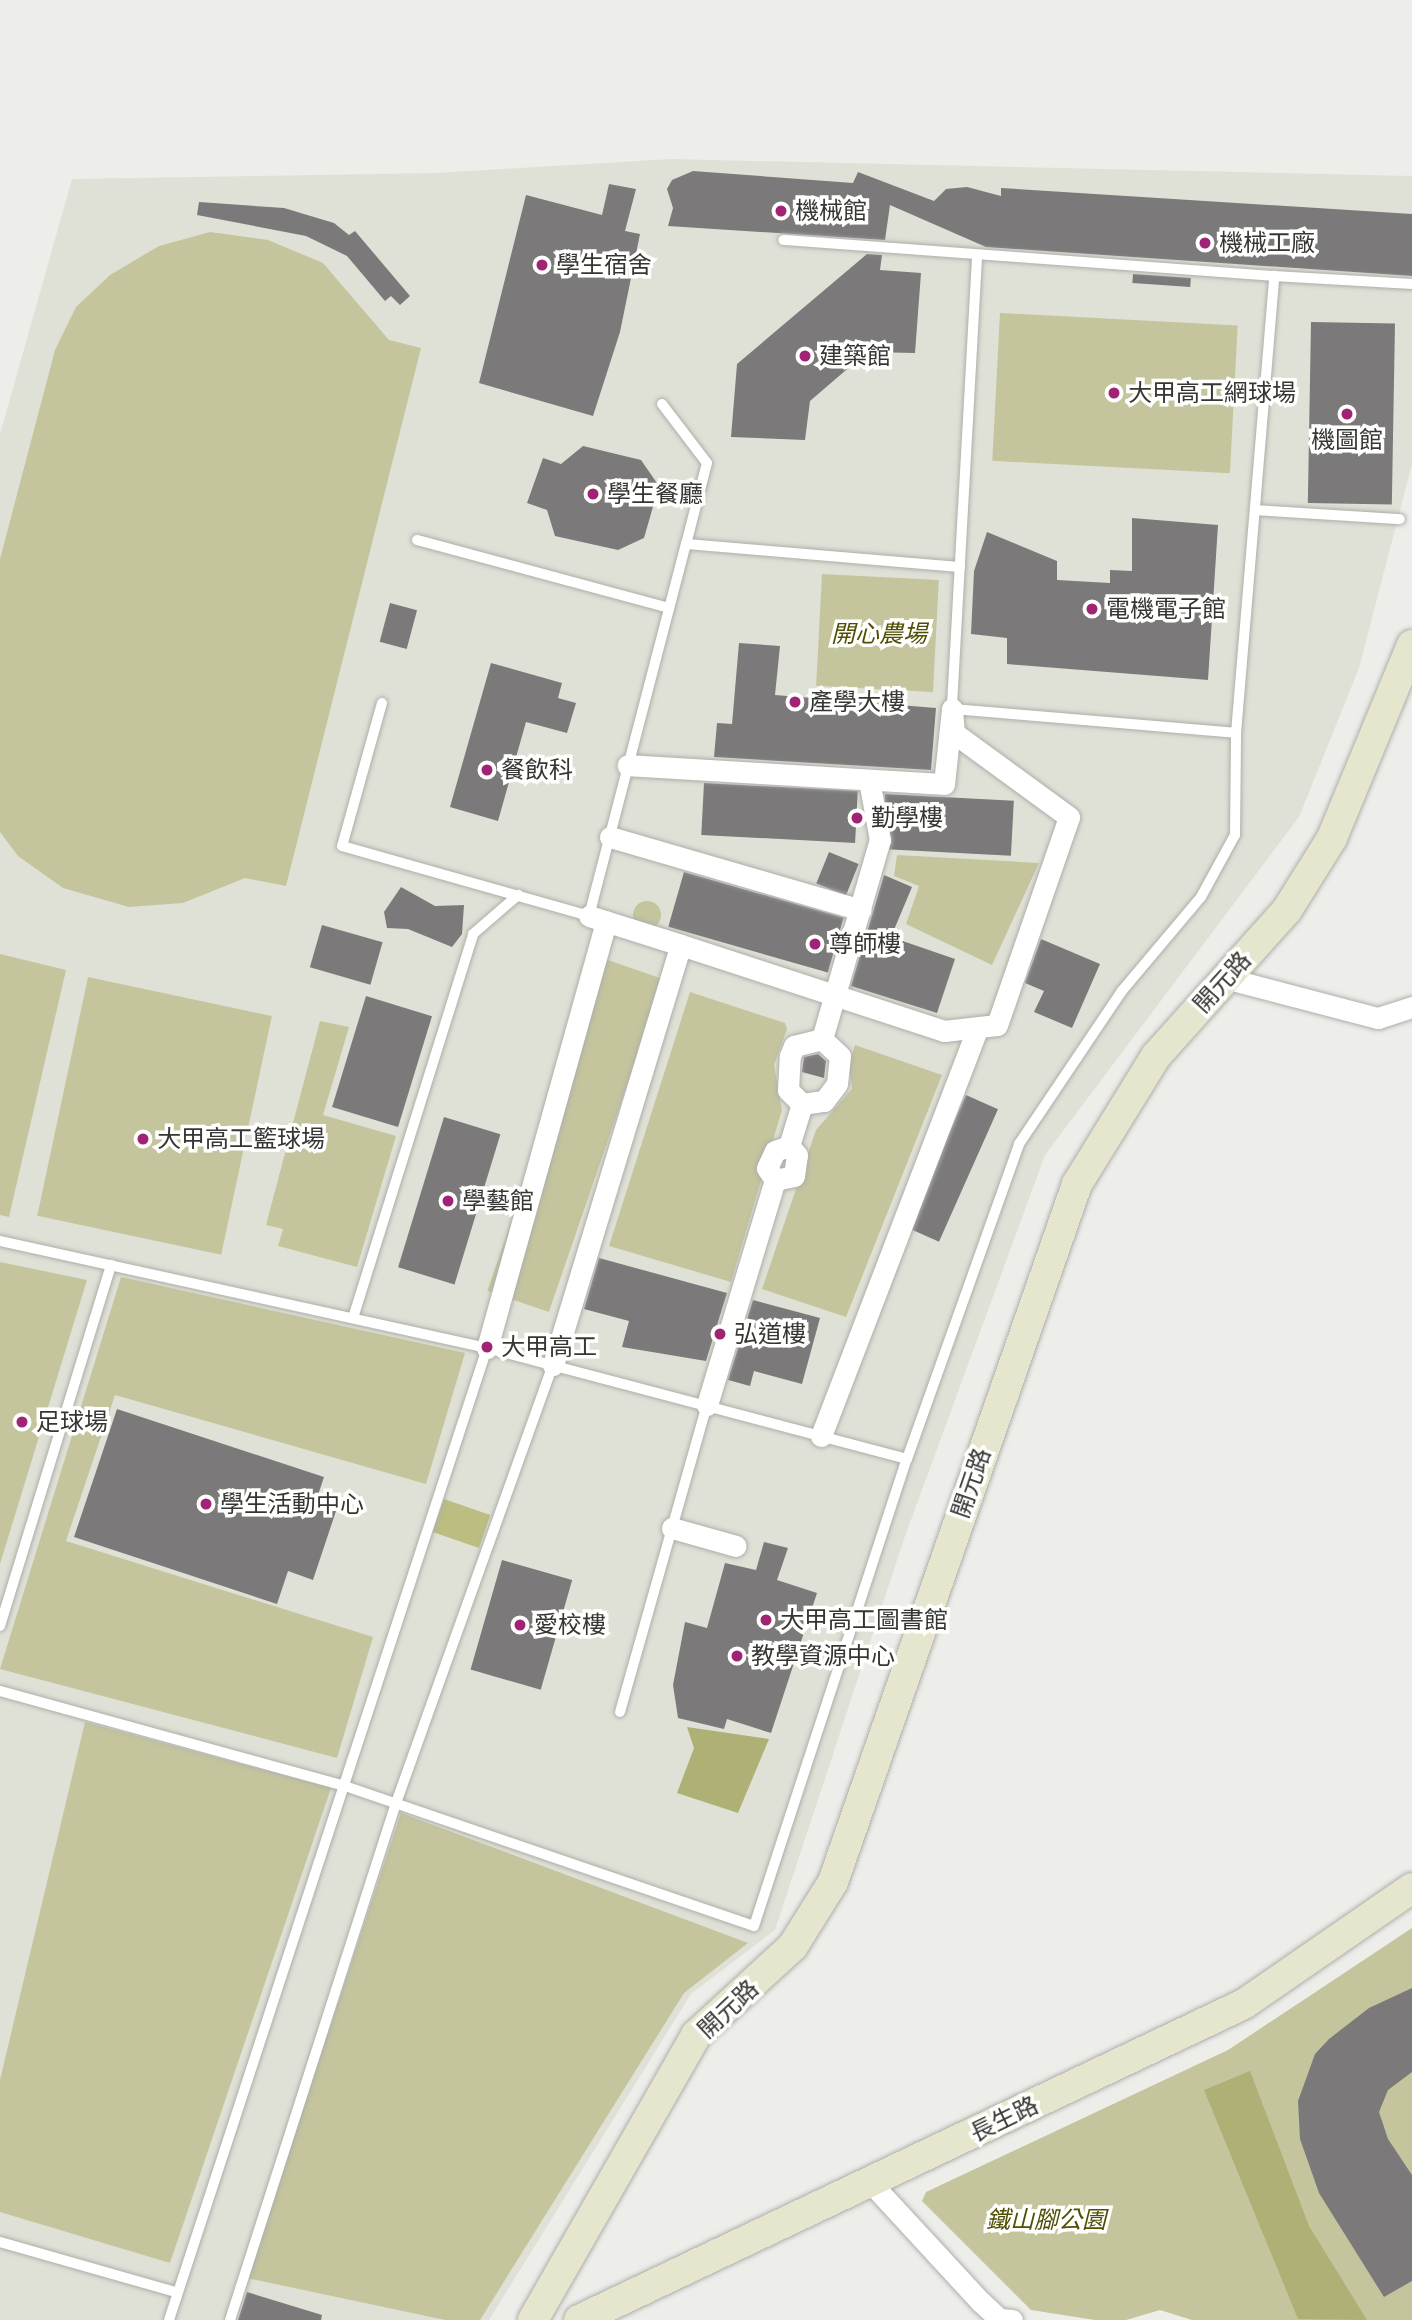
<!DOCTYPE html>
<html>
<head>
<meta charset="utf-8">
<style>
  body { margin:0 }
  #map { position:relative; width:1412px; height:2320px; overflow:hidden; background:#ededea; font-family:Merriweather,"Noto Sans TC",serif }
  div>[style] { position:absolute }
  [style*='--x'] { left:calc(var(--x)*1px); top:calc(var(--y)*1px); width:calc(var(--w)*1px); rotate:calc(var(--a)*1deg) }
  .built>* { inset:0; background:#e0e1d6 }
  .green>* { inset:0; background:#c4c59d; transform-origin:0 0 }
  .round { border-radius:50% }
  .forest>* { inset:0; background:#bcbd81; transform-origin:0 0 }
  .water>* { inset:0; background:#afb075 }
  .building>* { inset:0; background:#7c797b; transform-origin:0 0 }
  .roads { filter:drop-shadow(0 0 2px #aeaeab) drop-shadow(0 0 2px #aeaeab) }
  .lane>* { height:10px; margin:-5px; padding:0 5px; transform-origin:5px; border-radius:5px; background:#fff }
  .street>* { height:21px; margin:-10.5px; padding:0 10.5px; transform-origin:10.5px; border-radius:10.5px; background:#fff }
  .secondary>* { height:30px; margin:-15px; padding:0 15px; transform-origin:15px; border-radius:15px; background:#e6e6ce }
  .dots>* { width:19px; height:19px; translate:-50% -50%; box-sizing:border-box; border:4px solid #fffffe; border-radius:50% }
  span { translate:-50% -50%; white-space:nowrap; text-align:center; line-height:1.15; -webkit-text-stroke:7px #fffffe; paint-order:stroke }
  .poi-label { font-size:24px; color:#363634 }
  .left { translate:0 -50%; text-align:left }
  .park-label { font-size:24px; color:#504f05; font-style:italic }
  .street-label { font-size:24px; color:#363634 }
</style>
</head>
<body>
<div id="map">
  <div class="built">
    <i style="clip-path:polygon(671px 159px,1412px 176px,1412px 464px,1359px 668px,1299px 817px,1045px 1155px,904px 1539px,775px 1930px,691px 1994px,489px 2320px,0 2320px,0 434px,72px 179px,435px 173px)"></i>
  </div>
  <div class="green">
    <i style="clip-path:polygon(210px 232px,268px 240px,323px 263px,389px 340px,421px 348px,286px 886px,245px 878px,183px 903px,129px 907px,63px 888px,18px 856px,0 832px,0 559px,55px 350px,76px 307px,110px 275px,159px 246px)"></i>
    <i style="left:1000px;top:313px;width:238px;height:148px;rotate:3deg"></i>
    <i style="left:822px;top:574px;width:117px;height:112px;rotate:3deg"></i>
    <i style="clip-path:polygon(897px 855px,1039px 863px,992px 965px,906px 924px,919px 886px,894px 876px)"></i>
    <i class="round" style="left:633px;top:901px;width:28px;height:28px"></i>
    <i style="clip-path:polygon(0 954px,66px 970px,9px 1217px,0 1215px)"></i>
    <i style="left:602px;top:958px;width:65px;height:352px;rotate:19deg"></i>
    <i style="left:88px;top:977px;width:188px;height:244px;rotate:12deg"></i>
    <i style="clip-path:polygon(690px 992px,785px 1023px,787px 1029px,774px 1065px,782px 1110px,731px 1282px,609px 1246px)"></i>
    <i style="clip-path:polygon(320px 1021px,349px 1027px,323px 1115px,396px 1136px,357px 1267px,278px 1246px,283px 1229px,266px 1225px)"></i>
    <i style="clip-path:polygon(855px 1045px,942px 1075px,846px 1317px,762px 1289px,816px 1130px,852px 1089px,849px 1064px)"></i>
    <i style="clip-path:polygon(0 1262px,87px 1280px,0 1564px)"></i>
    <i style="clip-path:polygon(121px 1277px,465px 1353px,426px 1484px,115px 1395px,66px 1541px,373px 1637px,337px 1758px,0 1669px)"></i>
    <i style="clip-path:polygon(85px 1722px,331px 1788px,170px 2263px,0 2212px,0 2080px)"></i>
    <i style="clip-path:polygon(401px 1813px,748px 1943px,684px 1993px,480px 2320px,445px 2320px,247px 2278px)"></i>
    <i style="clip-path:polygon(1412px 1928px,1412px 2320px,1192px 2320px,1160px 2310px,1126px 2320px,1095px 2320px,1031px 2310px,922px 2201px,926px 2192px,1228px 2050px)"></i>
  </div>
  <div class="forest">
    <i style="left:444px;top:1499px;width:49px;height:35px;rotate:19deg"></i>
  </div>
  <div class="water">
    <i style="clip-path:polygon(687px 1727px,769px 1739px,738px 1813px,677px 1793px,694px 1748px)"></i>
    <i style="clip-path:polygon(1250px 2071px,1309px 2226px,1367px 2320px,1298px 2319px,1204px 2090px)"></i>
  </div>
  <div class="building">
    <i style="clip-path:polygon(693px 171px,853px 183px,858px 172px,934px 201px,946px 189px,967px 187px,1001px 196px,1001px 188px,1412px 214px,1412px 276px,986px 247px,890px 205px,885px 240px,668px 226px,673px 208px,667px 189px,672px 180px)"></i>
    <i style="clip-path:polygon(609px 184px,636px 189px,625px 231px,640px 234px,620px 332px,593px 416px,479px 383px,526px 195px,602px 215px)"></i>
    <i style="clip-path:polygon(199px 202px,284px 208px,334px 223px,349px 235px,355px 231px,410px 296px,400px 305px,391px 296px,385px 301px,347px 256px,306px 236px,197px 215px)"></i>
    <i style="clip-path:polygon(867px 254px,882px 255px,880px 270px,921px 273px,915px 353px,867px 352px,810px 401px,805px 440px,731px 437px,737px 364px)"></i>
    <i style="left:1133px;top:274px;width:58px;height:9px;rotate:4deg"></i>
    <i style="left:1311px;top:322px;width:84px;height:181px;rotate:1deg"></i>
    <i style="clip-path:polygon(583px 446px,641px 460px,659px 486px,644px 538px,618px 550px,555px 536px,547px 510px,527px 503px,543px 458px,561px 464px)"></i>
    <i style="clip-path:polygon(1132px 518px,1218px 525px,1208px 680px,1007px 664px,1007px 638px,971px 634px,974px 571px,987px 532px,1057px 561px,1057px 580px,1110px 583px,1110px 570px,1132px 571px)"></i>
    <i style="left:390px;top:603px;width:28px;height:40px;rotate:15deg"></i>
    <i style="clip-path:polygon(739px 643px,780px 646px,775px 695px,936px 708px,931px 770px,714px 757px,717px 723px,732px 724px)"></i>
    <i style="clip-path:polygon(491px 663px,562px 683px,558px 698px,576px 703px,567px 733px,526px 722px,498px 821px,450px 807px)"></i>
    <i style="left:704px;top:783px;width:154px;height:52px;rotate:3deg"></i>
    <i style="left:885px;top:794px;width:129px;height:55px;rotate:3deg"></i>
    <i style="left:829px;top:852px;width:32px;height:34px;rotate:22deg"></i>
    <i style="left:684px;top:872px;width:166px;height:57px;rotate:16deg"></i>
    <i style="clip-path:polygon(884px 875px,912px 887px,891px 937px,955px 959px,937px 1013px,851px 986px)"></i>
    <i style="clip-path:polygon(401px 887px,435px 906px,464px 905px,462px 934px,452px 947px,408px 929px,387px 928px,384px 912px)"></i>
    <i style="left:322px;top:925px;width:63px;height:44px;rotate:16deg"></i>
    <i style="clip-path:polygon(1041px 939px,1100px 964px,1072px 1028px,1034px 1012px,1044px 991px,1025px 983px)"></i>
    <i style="left:366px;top:996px;width:69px;height:116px;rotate:17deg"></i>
    <i style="clip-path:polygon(818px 1054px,826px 1061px,824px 1078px,802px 1072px,804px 1057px)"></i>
    <i style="left:966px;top:1095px;width:35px;height:145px;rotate:24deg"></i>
    <i style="left:444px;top:1117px;width:59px;height:157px;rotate:17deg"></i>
    <i style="clip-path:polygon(599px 1258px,727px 1293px,706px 1361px,622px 1347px,629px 1321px,584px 1309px)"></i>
    <i style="clip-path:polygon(753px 1300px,820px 1318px,802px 1384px,754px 1371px,750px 1386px,728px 1380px)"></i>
    <i style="clip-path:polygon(117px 1409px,324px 1477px,316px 1501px,337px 1508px,313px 1580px,288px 1571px,277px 1604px,74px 1537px)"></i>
    <i style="clip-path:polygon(764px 1542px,788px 1548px,777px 1580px,817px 1593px,771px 1733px,727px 1719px,724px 1729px,678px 1718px,673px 1685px,685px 1622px,707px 1628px,725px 1563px,756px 1570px)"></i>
    <i style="left:502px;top:1560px;width:73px;height:114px;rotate:16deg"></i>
    <i style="clip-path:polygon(1412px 1988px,1412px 2072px,1388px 2090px,1379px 2112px,1388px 2139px,1412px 2175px,1412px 2281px,1384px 2297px,1319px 2193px,1300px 2139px,1298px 2101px,1315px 2054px,1329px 2039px,1369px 2008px)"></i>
    <i style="clip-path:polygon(247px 2292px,322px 2315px,321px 2320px,238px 2320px)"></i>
  </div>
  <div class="roads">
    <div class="lane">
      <i style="--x:977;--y:258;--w:452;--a:93.2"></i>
      <i style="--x:952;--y:709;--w:285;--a:4.8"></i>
      <i style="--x:1274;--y:276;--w:138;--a:3.3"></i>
      <i style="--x:662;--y:404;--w:74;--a:52.7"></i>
      <i style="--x:707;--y:463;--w:84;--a:104.5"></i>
      <i style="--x:1255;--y:510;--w:145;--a:3.6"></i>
      <i style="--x:417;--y:540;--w:261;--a:15.1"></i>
      <i style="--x:382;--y:703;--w:148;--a:105.6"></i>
      <i style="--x:342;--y:846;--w:257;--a:15.8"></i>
      <i style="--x:589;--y:916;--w:384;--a:-75.4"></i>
      <i style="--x:686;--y:544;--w:275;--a:4.8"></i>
      <i style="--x:0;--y:1241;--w:499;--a:12.4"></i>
      <i style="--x:487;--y:1348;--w:434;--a:14.8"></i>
      <i style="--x:907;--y:1459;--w:334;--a:-70.4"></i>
      <i style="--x:1019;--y:1144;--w:183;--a:-56.1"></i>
      <i style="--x:1121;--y:992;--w:124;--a:-49.9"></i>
      <i style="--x:1201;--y:897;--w:71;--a:-61.3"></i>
      <i style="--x:1235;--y:835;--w:102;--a:-89.4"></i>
      <i style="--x:1236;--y:733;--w:459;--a:-85.2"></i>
      <i style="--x:1274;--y:276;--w:492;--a:-175.8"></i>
      <i style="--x:353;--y:1318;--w:402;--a:-72.6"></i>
      <i style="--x:473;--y:934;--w:60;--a:-40.9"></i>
      <i style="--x:0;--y:1626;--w:378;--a:-72.9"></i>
      <i style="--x:0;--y:1691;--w:355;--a:15.4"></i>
      <i style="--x:342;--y:1785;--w:435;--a:18.9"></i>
      <i style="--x:754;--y:1926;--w:491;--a:-71.9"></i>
      <i style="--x:620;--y:1712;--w:319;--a:-74.2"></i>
      <i style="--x:0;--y:2242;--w:183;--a:15.9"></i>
      <i style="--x:169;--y:2320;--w:1023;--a:-71.88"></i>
      <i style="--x:230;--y:2320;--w:543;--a:-72.2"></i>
      <i style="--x:396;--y:1803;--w:465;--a:-70.3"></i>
    </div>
    <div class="street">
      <i style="--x:610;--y:837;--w:261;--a:16.2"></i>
      <i style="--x:589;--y:916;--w:96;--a:17.5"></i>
      <i style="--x:1225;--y:978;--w:158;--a:14.7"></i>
      <i style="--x:1378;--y:1018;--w:36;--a:-18"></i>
      <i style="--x:802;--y:1104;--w:20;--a:-135"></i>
      <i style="--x:788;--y:1090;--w:34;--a:-87"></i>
      <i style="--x:790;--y:1056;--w:11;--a:-68"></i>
      <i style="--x:794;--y:1046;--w:29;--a:-14"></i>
      <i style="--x:775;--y:1180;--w:19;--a:-12"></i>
      <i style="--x:794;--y:1176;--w:21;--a:-82"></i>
      <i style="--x:797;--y:1155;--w:12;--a:-132"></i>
      <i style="--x:487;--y:1348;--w:443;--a:-74.4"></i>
      <i style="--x:553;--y:1365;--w:439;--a:-73.1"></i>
      <i style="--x:681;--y:945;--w:277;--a:18.1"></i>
      <i style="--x:944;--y:1031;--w:53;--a:-6.5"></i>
      <i style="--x:997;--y:1025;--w:220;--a:-70.9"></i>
      <i style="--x:1069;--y:817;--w:142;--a:-143.9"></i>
      <i style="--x:954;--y:733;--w:24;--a:-95"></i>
      <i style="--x:952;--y:709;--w:75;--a:96.1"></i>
      <i style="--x:944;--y:784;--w:317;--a:-176.6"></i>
      <i style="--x:707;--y:1405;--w:235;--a:-73.2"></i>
      <i style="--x:775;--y:1180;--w:14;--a:-124"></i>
      <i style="--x:767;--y:1168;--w:19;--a:-65"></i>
      <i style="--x:775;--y:1151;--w:15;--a:-20"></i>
      <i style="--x:789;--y:1146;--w:44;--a:-72.8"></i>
      <i style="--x:802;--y:1104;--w:22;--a:-8"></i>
      <i style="--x:824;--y:1101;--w:21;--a:-53"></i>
      <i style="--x:837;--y:1084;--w:28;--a:-84"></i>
      <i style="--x:840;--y:1056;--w:25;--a:-137"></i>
      <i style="--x:822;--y:1039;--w:207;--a:-73.8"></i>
      <i style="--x:880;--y:840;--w:61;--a:-100.4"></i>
      <i style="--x:821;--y:1436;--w:435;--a:-69"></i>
      <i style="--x:672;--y:1528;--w:66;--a:15.7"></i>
      <i style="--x:871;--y:2183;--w:162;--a:47.3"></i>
      <i style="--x:981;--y:2302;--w:25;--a:43"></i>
      <i style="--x:999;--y:2319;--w:13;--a:4"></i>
    </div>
    <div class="secondary">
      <i style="--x:533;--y:2320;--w:328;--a:-60.2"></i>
      <i style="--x:696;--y:2035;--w:132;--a:-42.5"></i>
      <i style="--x:793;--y:1946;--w:75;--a:-58"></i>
      <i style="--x:833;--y:1882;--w:739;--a:-70.73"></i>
      <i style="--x:1077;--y:1184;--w:150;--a:-58.3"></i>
      <i style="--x:1156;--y:1056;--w:196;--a:-48.1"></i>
      <i style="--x:1287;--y:910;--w:85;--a:-58"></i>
      <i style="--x:1332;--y:838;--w:209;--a:-67.5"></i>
      <i style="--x:579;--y:2320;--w:736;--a:-25.42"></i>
      <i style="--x:1244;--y:2004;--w:204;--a:-34.6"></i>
    </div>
  </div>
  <div class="dots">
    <i style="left:781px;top:211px;background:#a12376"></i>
    <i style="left:1205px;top:243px;background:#a12376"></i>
    <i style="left:542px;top:265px;background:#a12376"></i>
    <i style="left:805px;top:356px;background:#a12376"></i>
    <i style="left:1114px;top:393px;background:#a12376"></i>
    <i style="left:1347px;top:414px;background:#a12376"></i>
    <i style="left:593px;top:494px;background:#a12376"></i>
    <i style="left:1092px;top:609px;background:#a12376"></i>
    <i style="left:795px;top:702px;background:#a12376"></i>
    <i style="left:487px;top:770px;background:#a12376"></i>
    <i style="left:857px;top:818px;background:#a12376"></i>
    <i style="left:815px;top:944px;background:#a12376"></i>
    <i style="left:143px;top:1139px;background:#a12376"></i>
    <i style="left:448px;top:1201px;background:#a12376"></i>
    <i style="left:720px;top:1334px;background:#a12376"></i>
    <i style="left:487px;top:1347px;background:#a12376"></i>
    <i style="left:22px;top:1422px;background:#a12376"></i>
    <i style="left:206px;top:1504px;background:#a12376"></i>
    <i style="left:766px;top:1620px;background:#a12376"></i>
    <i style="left:520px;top:1625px;background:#a12376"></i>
    <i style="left:737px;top:1656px;background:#a12376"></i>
  </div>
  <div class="poi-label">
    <span class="left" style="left:795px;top:211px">機械館</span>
    <span class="left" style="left:1219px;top:243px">機械工廠</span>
    <span class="left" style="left:556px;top:265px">學生宿舍</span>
    <span class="left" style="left:819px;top:356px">建築館</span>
    <span class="left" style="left:1128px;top:393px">大甲高工網球場</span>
    <span style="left:1347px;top:440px">機圖館</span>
    <span class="left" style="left:607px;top:494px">學生餐廳</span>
    <span class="left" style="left:1106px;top:609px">電機電子館</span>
    <span class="left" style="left:809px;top:702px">產學大樓</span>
    <span class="left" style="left:501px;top:770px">餐飲科</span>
    <span class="left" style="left:871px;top:818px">勤學樓</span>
    <span class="left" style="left:829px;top:944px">尊師樓</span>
    <span class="left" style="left:157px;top:1139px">大甲高工籃球場</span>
    <span class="left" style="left:462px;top:1201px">學藝館</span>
    <span class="left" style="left:734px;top:1334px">弘道樓</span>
    <span class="left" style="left:501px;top:1347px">大甲高工</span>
    <span class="left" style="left:36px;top:1422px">足球場</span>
    <span class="left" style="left:220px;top:1504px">學生活動中心</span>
    <span class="left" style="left:780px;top:1620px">大甲高工圖書館</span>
    <span class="left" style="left:534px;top:1625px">愛校樓</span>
    <span class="left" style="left:751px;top:1656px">教學資源中心</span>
  </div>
  <div class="park-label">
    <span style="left:879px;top:634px">開心農場</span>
    <span style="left:1046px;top:2220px">鐵山腳公園</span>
  </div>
  <div class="street-label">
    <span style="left:1222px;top:982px;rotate:-48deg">開元路</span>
    <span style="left:971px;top:1483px;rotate:-71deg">開元路</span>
    <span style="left:728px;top:2009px;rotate:-43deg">開元路</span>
    <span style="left:1004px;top:2119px;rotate:-26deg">長生路</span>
  </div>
</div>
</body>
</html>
